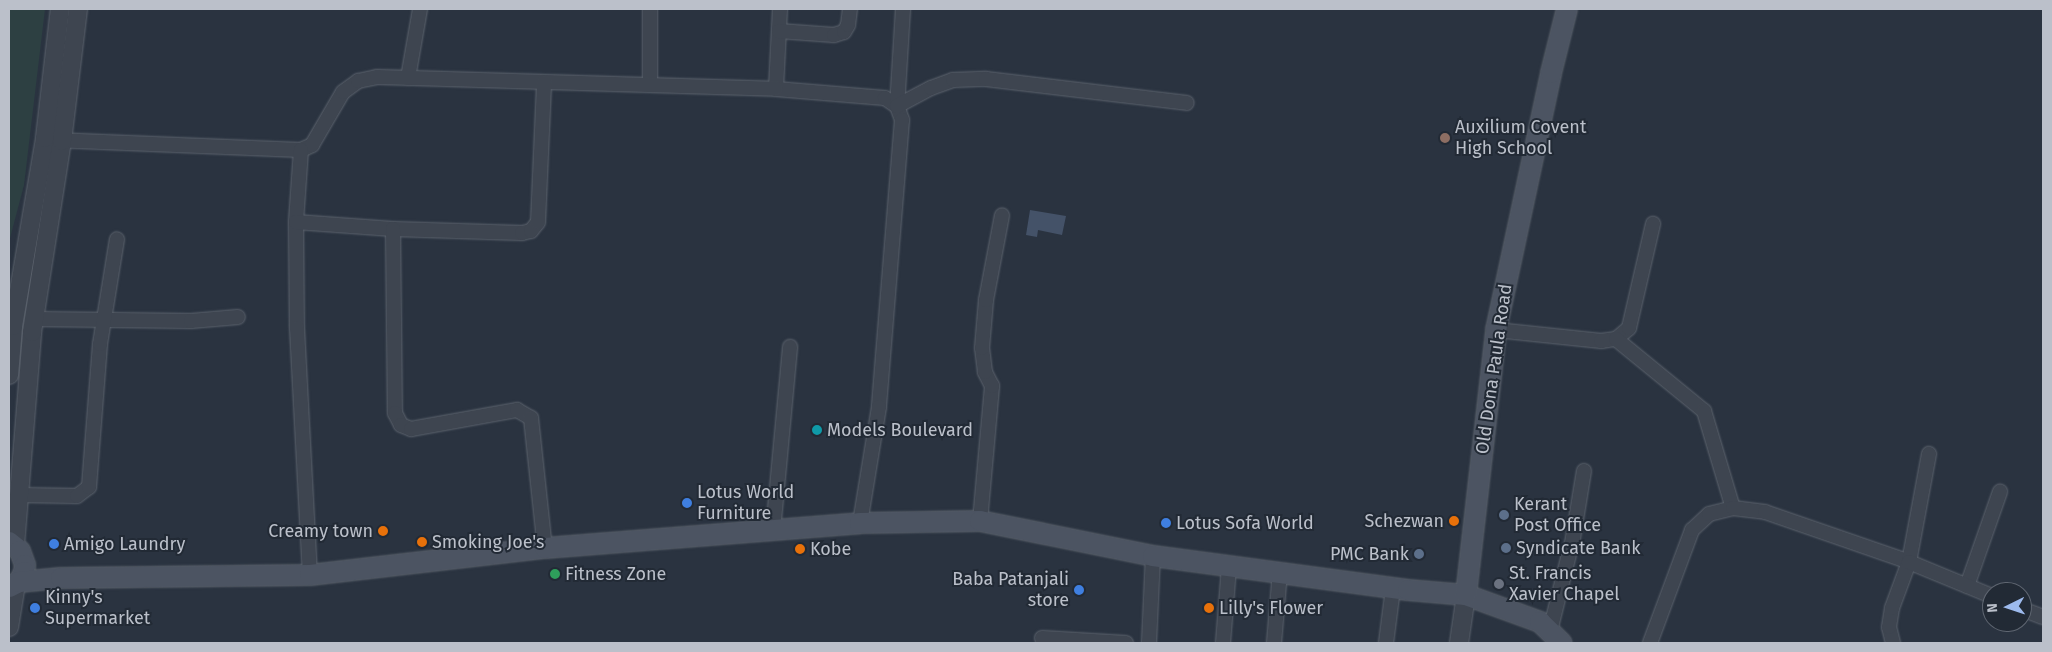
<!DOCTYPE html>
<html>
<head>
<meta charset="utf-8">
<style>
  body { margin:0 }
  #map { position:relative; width:2052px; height:652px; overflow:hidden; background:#2a3340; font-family:"Fira Sans",sans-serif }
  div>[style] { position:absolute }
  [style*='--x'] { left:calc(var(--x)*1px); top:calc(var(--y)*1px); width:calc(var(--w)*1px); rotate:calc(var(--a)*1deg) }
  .green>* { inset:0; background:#2d4042 }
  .water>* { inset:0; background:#445268 }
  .roads { filter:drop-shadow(0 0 1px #5c636d) drop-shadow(0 0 1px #5c636d) }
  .minor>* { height:14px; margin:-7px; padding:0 7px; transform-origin:7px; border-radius:7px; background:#3e4550 }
  .tertiary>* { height:18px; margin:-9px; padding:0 9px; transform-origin:9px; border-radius:9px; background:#3e4550 }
  .secondary>* { height:20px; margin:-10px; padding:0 10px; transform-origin:10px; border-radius:10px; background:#4c5462 }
  .dots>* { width:14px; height:14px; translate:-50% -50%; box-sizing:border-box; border:2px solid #222a35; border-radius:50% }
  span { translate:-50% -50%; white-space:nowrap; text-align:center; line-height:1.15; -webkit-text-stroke:4px #222a35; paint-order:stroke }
  .poi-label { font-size:18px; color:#bbc0ca }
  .left { translate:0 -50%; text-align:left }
  .right { translate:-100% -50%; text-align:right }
  .street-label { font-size:18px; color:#bbc0ca }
  .frame { position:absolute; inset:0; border:10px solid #bbc0ca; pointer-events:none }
  .north { position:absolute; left:1982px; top:582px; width:50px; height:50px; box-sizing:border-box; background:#222a35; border:1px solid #5f6671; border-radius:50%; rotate:266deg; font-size:14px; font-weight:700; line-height:20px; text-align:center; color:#bbc0ca }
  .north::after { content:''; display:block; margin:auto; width:18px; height:22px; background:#9dbaed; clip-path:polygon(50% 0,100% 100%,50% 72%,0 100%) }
</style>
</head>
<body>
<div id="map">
  <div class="green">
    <i style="clip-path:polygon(9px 9px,45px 9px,24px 185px,9px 242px)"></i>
  </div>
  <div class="water">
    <i style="clip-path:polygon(1030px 210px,1066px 216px,1062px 235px,1038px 230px,1037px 237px,1026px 235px)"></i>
  </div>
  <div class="roads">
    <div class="minor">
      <i style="--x:650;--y:9;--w:76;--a:90"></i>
      <i style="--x:780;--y:9;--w:80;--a:92.9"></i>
      <i style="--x:776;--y:89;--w:109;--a:4.7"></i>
      <i style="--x:885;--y:98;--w:14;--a:34"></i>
      <i style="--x:897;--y:106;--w:15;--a:70"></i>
      <i style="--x:902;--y:120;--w:288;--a:94.6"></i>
      <i style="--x:879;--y:407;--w:118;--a:99.3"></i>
      <i style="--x:903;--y:9;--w:97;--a:93.5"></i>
      <i style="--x:897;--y:106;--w:38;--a:-28"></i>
      <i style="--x:931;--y:88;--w:23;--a:-20"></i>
      <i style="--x:953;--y:80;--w:33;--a:-2"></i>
      <i style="--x:986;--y:79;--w:202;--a:6.8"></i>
      <i style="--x:779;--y:31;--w:55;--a:4.2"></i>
      <i style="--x:834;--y:35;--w:10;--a:-17"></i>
      <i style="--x:844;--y:32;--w:8;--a:-60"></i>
      <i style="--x:848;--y:25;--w:16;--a:-83"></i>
      <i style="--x:408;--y:78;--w:70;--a:-80.1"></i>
      <i style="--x:53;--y:140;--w:248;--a:2.3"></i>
      <i style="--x:301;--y:150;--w:12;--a:-24"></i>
      <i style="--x:312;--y:145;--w:61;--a:-59.7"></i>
      <i style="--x:343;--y:92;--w:19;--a:-36"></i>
      <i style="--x:358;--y:81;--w:19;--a:-12"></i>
      <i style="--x:377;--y:77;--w:399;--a:1.7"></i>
      <i style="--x:301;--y:150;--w:72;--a:94"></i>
      <i style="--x:296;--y:222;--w:106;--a:89.5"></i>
      <i style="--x:297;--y:328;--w:247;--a:87"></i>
      <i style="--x:296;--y:222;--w:97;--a:4.1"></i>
      <i style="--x:393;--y:229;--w:129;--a:1.8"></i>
      <i style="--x:522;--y:233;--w:9;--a:-13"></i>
      <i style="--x:531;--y:231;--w:11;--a:-52"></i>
      <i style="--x:538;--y:222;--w:140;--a:-87.5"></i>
      <i style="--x:393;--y:229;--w:184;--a:89.4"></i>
      <i style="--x:395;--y:413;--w:13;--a:63"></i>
      <i style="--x:401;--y:425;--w:11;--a:22"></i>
      <i style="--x:411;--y:429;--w:108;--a:-10.2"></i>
      <i style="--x:517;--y:410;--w:16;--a:30"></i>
      <i style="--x:531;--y:418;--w:131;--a:83.9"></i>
      <i style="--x:34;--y:319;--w:157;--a:0.7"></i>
      <i style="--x:191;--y:321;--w:47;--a:-4.9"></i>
      <i style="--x:1496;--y:330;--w:106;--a:6"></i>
      <i style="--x:1601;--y:341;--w:15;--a:-8"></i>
      <i style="--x:1616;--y:339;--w:17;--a:-40"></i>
      <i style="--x:1629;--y:328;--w:107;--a:-77"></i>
      <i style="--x:1616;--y:339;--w:114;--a:39.3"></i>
      <i style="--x:1704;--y:411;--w:101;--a:73.4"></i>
      <i style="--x:19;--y:495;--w:58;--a:1"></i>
      <i style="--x:77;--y:496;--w:15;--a:-37"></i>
      <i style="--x:89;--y:487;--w:143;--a:-85.6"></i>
      <i style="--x:100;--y:344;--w:106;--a:-80.8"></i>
      <i style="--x:980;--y:521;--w:136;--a:-84.9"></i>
      <i style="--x:992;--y:386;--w:16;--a:-117"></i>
      <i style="--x:985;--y:372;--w:24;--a:-97"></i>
      <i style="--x:982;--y:348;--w:48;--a:-85.2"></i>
      <i style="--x:986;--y:300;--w:86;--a:-79.3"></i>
      <i style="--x:773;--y:531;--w:185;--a:-84.7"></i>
      <i style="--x:1967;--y:586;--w:100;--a:-70.7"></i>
      <i style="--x:2022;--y:609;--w:22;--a:21"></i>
      <i style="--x:1550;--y:631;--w:96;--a:-76.1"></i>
      <i style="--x:1573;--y:538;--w:68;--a:-80.7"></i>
      <i style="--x:1042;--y:638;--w:84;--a:3.4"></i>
      <i style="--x:1149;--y:643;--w:87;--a:-87.4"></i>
      <i style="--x:1223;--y:643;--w:77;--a:-85.5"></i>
      <i style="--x:1274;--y:643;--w:71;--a:-85.2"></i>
      <i style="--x:1386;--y:643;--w:55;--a:-82.7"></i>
      <i style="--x:1650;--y:643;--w:121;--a:-69.6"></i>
      <i style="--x:1692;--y:530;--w:23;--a:-43"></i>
      <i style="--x:1709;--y:514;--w:25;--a:-14"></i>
      <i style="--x:1733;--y:508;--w:32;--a:7"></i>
      <i style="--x:1765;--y:512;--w:152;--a:19.1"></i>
      <i style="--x:1909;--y:562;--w:110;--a:-79.5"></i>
      <i style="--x:1893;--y:643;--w:16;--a:-104"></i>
      <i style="--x:1889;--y:627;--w:19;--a:-81"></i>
      <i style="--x:1892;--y:608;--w:49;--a:-69.7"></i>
      <i style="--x:1909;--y:562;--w:90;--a:22.3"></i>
    </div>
    <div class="tertiary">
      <i style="--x:9;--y:375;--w:49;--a:-85.3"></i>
      <i style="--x:13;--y:326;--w:191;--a:-80.3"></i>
      <i style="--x:45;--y:138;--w:130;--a:-83.4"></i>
      <i style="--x:15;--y:545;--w:214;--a:-85.4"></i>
      <i style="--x:32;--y:332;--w:193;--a:-81.1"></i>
      <i style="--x:62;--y:141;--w:133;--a:-83.1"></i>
      <i style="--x:9;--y:627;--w:44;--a:-80.8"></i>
      <i style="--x:1459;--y:643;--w:49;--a:-81.7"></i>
    </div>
    <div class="secondary">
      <i style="--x:9;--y:542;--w:14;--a:39"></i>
      <i style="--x:20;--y:551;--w:15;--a:70"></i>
      <i style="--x:25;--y:565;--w:7;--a:98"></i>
      <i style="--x:24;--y:572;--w:11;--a:117"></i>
      <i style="--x:19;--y:582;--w:11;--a:153"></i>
      <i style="--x:19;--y:582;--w:42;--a:-5.4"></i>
      <i style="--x:61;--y:578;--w:249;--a:-0.7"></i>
      <i style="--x:310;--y:575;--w:237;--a:-6.6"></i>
      <i style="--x:545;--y:548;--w:316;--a:-4.5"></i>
      <i style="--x:860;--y:523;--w:120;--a:-1"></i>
      <i style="--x:980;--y:521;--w:177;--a:11.4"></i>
      <i style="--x:1153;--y:556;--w:257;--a:7.6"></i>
      <i style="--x:1408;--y:590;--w:58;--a:4.9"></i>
      <i style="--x:1466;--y:595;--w:79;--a:20"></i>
      <i style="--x:1540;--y:622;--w:30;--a:44"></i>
      <i style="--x:1466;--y:595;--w:267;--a:-83.5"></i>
      <i style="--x:1496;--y:330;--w:263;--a:-77.9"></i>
      <i style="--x:1551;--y:73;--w:66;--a:-76"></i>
    </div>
  </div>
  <div class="dots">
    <i style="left:1445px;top:138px;background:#8d6e63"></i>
    <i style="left:817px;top:430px;background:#0f9aa8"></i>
    <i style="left:687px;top:503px;background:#3f7fe0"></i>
    <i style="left:1504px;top:515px;background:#5c6f8a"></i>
    <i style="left:1454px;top:521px;background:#e8710a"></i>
    <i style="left:1166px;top:523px;background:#3f7fe0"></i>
    <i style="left:383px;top:531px;background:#e8710a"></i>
    <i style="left:422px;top:542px;background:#e8710a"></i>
    <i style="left:54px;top:544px;background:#3f7fe0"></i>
    <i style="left:1506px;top:548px;background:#5c6f8a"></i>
    <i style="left:800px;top:549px;background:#e8710a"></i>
    <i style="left:1419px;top:554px;background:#5c6f8a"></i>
    <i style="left:555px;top:574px;background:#2e9e5b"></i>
    <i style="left:1499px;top:584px;background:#6b7280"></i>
    <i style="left:1079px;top:590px;background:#3f7fe0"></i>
    <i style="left:35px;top:608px;background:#3f7fe0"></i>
    <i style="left:1209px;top:608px;background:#e8710a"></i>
  </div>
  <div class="poi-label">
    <span class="left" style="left:1455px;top:138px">Auxilium Covent<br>High School</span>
    <span class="left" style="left:827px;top:430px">Models Boulevard</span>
    <span class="left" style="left:697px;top:503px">Lotus World<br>Furniture</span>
    <span class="left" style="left:1514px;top:515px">Kerant<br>Post Office</span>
    <span class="right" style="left:1444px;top:521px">Schezwan</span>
    <span class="left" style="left:1176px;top:523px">Lotus Sofa World</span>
    <span class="right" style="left:373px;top:531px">Creamy town</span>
    <span class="left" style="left:432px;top:542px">Smoking Joe's</span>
    <span class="left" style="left:64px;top:544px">Amigo Laundry</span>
    <span class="left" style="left:1516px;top:548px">Syndicate Bank</span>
    <span class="left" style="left:810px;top:549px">Kobe</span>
    <span class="right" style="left:1409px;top:554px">PMC Bank</span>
    <span class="left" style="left:565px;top:574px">Fitness Zone</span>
    <span class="left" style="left:1509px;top:584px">St. Francis<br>Xavier Chapel</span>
    <span class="right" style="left:1069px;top:590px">Baba Patanjali<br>store</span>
    <span class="left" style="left:45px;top:608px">Kinny's<br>Supermarket</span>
    <span class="left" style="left:1219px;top:608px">Lilly's Flower</span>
  </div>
  <div class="street-label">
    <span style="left:1494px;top:369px;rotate:-82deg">Old Dona Paula Road</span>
  </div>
  <div class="frame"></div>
  <div class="north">N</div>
</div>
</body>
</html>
